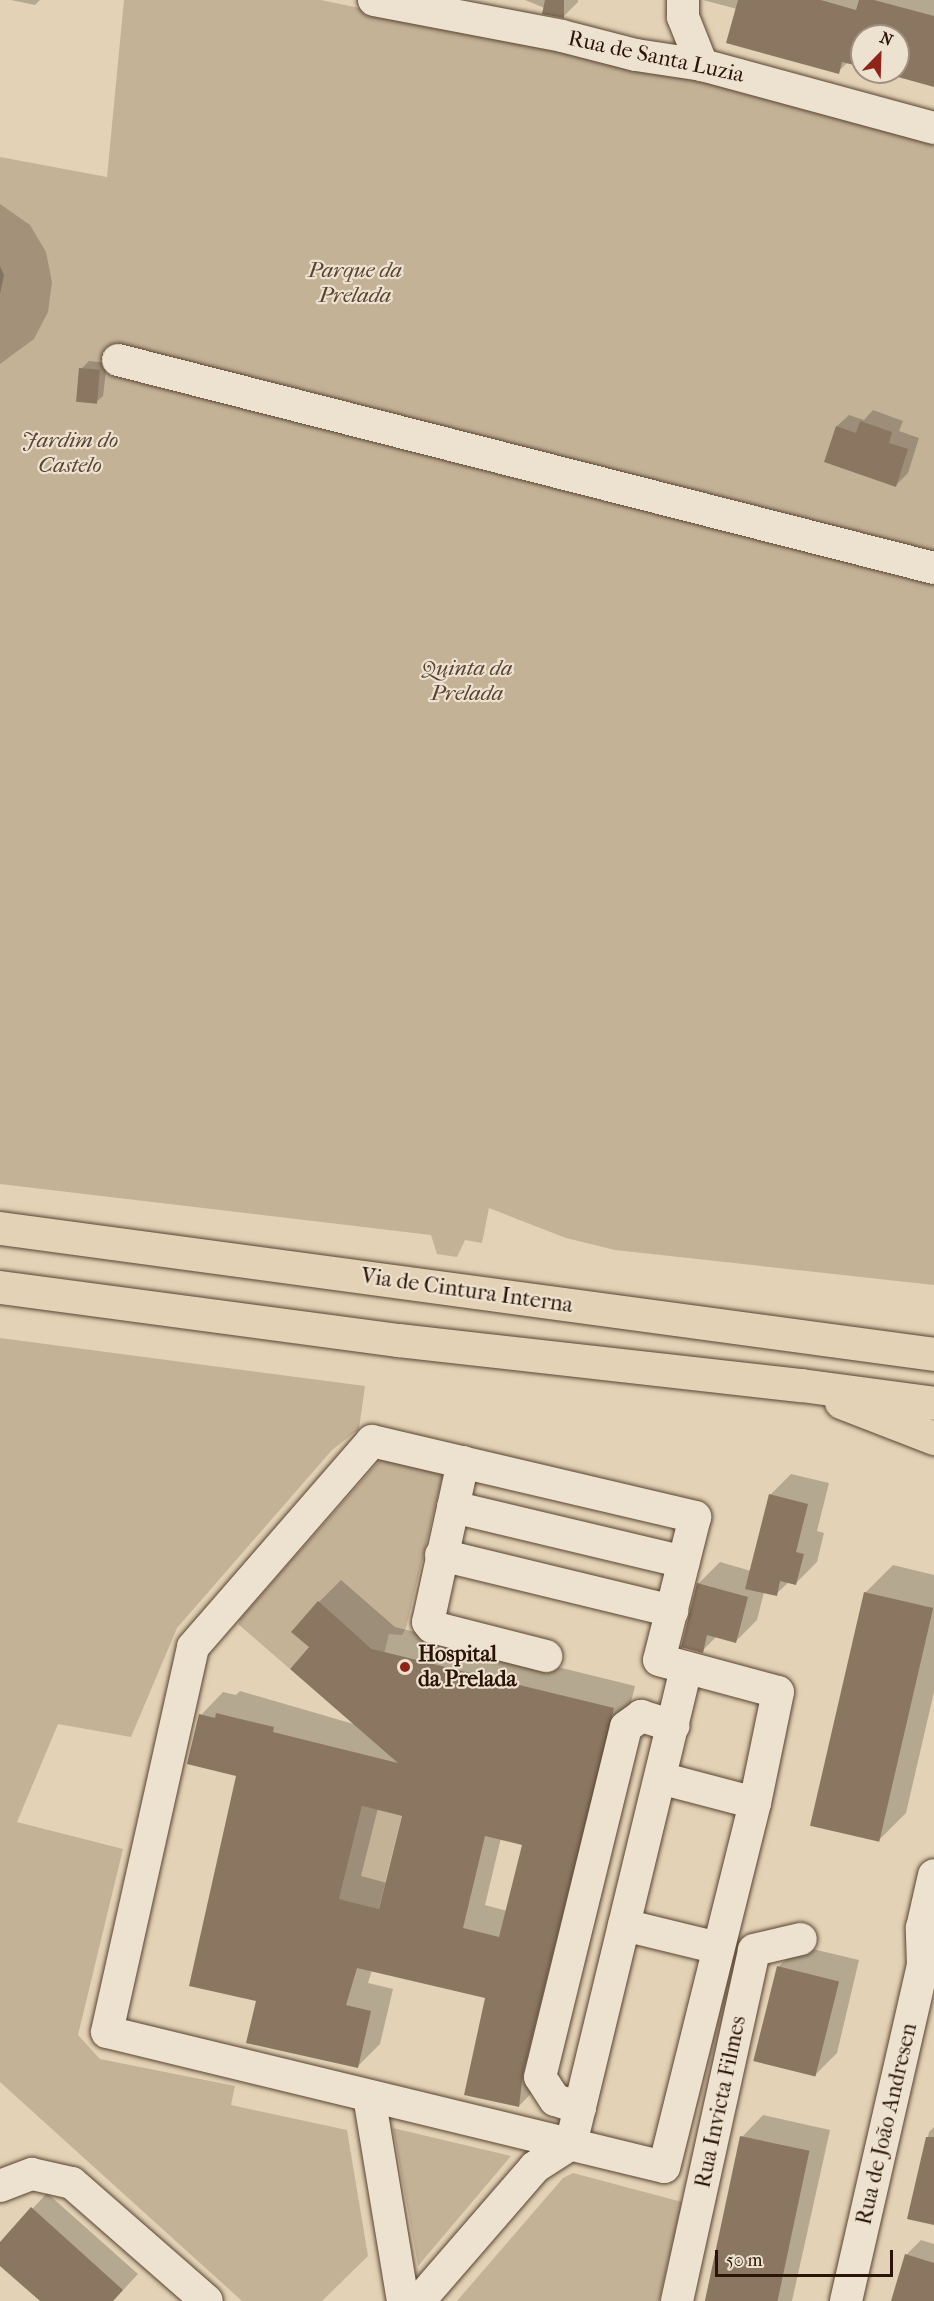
<!DOCTYPE html>
<html>
<head>
<meta charset="utf-8">
<style>
  body { margin:0 }
  #map { position:relative; width:934px; height:2301px; overflow:hidden; background:#e3d2b5; font-family:"IM FELL French Canon",serif }
  div>[style] { position:absolute }
  [style*='--x'] { left:calc(var(--x)*1px); top:calc(var(--y)*1px); width:calc(var(--w)*1px); rotate:calc(var(--a)*1deg) }
  .green>* { inset:0; background:#c4b297; transform-origin:0 0 }
  .water>* { inset:0; background:#a4917a }
  .shadow>* { inset:0; background:#0003 }
  .building>* { inset:0; background:#8b7761; transform-origin:0 0 }
  .roads { filter:drop-shadow(0 0 2px #594432) drop-shadow(0 0 2px #594432) }
  .minor>* { height:32px; margin:-16px; padding:0 16px; transform-origin:16px; border-radius:16px; background:#ede2cf }
  .highway>* { height:33px; margin:-16.5px; padding:0 16.5px; transform-origin:16.5px; border-radius:16.5px; background:#e3d2b5 }
  .dots>* { width:16px; height:16px; translate:-50% -50%; box-sizing:border-box; border:3px solid #ede2cf; border-radius:50% }
  span { translate:-50% -50%; white-space:nowrap; text-align:center; line-height:1.15; -webkit-text-stroke:4.5px #ede2cf; paint-order:stroke }
  .street-label { font-size:22px; color:#2b1407 }
  .park-label { font-size:22px; color:#594332; font-style:italic }
  .poi-label { font-size:22px; color:#2b1407; font-weight:700 }
  .left { translate:0 -50%; text-align:left }
  .north { position:absolute; left:850px; top:24px; width:60px; height:60px; box-sizing:border-box; background:#ede2cf; border:2px solid #9f907f; border-radius:50%; rotate:23deg; font-size:16px; font-weight:700; line-height:24px; text-align:center; color:#2b1407 }
  .north::after { content:''; display:block; margin:auto; width:21px; height:27px; background:#8f2418; clip-path:polygon(50% 0,100% 100%,50% 72%,0 100%) }
  .scale { position:absolute; left:715px; top:2250px; width:178px; height:27px; box-sizing:border-box; border:3px solid #2b1407; border-top:0; padding-left:8px; font-size:18px; line-height:21px; white-space:nowrap; color:#2b1407; -webkit-text-stroke:4px #ede2cf; paint-order:stroke }
</style>
</head>
<body>
<div id="map">
  <div class="green">
    <i style="clip-path:polygon(124px 0,321px 0,677px 74px,934px 141px,934px 1285px,615px 1250px,566px 1238px,489px 1208px,482px 1243px,465px 1240px,457px 1257px,437px 1254px,431px 1235px,0 1184px,0 157px,107px 177px)"></i>
    <i style="clip-path:polygon(0 1338px,365px 1386px,359px 1429px,332px 1450px,177px 1628px,131px 1737px,58px 1724px,17px 1822px,123px 1849px,78px 2035px,100px 2059px,235px 2086px,231px 2105px,347px 2130px,368px 2256px,322px 2301px,242px 2301px,0 2082px)"></i>
    <i style="clip-path:polygon(395px 1459px,444px 1470px,406px 1628px,402px 1635px,389px 1634px,383px 1658px,318px 1602px,309px 1647px,290px 1669px,238px 1624px,240px 1619px,380px 1460px)"></i>
    <i style="left:362px;top:1806px;width:41px;height:96px;rotate:14deg"></i>
    <i style="clip-path:polygon(393px 2128px,511px 2156px,418px 2266px)"></i>
    <i style="clip-path:polygon(573px 2173px,682px 2202px,659px 2301px,457px 2301px,563px 2178px)"></i>
  </div>
  <div class="water">
    <i style="clip-path:polygon(0 204px,30px 225px,46px 252px,52px 282px,48px 312px,34px 339px,0 364px)"></i>
  </div>
  <div class="shadow">
    <i style="clip-path:polygon(11px 0,40px 0,35px 5px)"></i>
    <i style="clip-path:polygon(525px 0,578px 0,578px 2px,564px 16px)"></i>
    <i style="clip-path:polygon(703px 0,934px 0,934px 85px,885px 72px,898px 72px,898px 36px,862px 36px,862px 66px,848px 62px,838px 72px,737px 9px)"></i>
    <i style="clip-path:polygon(0 266px,4px 275px,0 294px)"></i>
    <i style="clip-path:polygon(89px 361px,107px 363px,103px 396px,95px 403px,81px 369px)"></i>
    <i style="clip-path:polygon(873px 410px,903px 421px,899px 431px,919px 438px,908px 473px,896px 485px,826px 461px,837px 426px,849px 415px,864px 420px)"></i>
    <i style="clip-path:polygon(791px 1474px,829px 1483px,817px 1531px,824px 1533px,817px 1562px,796px 1583px,789px 1582px,776px 1594px,764px 1592px,757px 1620px,736px 1641px,717px 1636px,702px 1651px,698px 1584px,720px 1562px,751px 1571px,770px 1495px)"></i>
    <i style="clip-path:polygon(893px 1565px,934px 1575px,934px 1692px,906px 1813px,879px 1840px,865px 1593px)"></i>
    <i style="clip-path:polygon(evenodd,341px 1580px,395px 1627px,635px 1686px,545px 2049px,541px 2083px,519px 2106px,486px 1997px,372px 1970px,368px 1983px,393px 1989px,380px 2044px,357px 2067px,257px 2000px,238px 1774px,201px 1715px,223px 1692px,236px 1695px,240px 1691px,357px 1725px,312px 1647px,319px 1602px,341px 1580px,378px 1808px,404px 1815px,387px 1883px,361px 1876px,378px 1808px,341px 1580px,501px 1838px,523px 1844px,507px 1911px,485px 1905px,501px 1838px)"></i>
    <i style="clip-path:polygon(800px 1946px,859px 1960px,837px 2053px,815px 2075px,778px 1967px)"></i>
    <i style="clip-path:polygon(763px 2115px,830px 2130px,792px 2301px,705px 2301px,742px 2137px)"></i>
    <i style="clip-path:polygon(934px 2127px,934px 2224px,909px 2218px,929px 2132px)"></i>
    <i style="clip-path:polygon(47px 2193px,138px 2274px,113px 2301px,42px 2301px,0 2264px,0 2244px)"></i>
    <i style="clip-path:polygon(921px 2240px,934px 2244px,934px 2301px,893px 2301px,906px 2255px)"></i>
  </div>
  <div class="building">
    <i style="clip-path:polygon(545px 0,564px 0,564px 18px,542px 14px)"></i>
    <i style="clip-path:polygon(738px 0,821px 0,856px 10px,859px 0,874px 0,934px 16px,934px 87px,898px 77px,898px 36px,862px 36px,862px 67px,842px 62px,839px 74px,726px 43px)"></i>
    <i style="left:79px;top:368px;width:21px;height:34px;rotate:5deg"></i>
    <i style="clip-path:polygon(860px 421px,892px 432px,889px 443px,908px 449px,896px 487px,824px 462px,836px 426px,856px 433px)"></i>
    <i style="clip-path:polygon(769px 1494px,808px 1504px,796px 1552px,804px 1554px,796px 1585px,780px 1581px,777px 1596px,745px 1589px)"></i>
    <i style="clip-path:polygon(697px 1583px,748px 1597px,736px 1643px,707px 1635px,703px 1653px,681px 1647px)"></i>
    <i style="left:864px;top:1592px;width:71px;height:240px;rotate:13deg"></i>
    <i style="clip-path:polygon(evenodd,318px 1601px,372px 1649px,614px 1708px,523px 2073px,519px 2107px,464px 2095px,485px 1998px,357px 1968px,346px 2005px,371px 2011px,358px 2068px,246px 2043px,256px 2001px,189px 1986px,236px 1776px,187px 1764px,199px 1714px,215px 1718px,216px 1713px,274px 1727px,273px 1732px,398px 1763px,290px 1669px,309px 1647px,291px 1632px,318px 1601px,362px 1806px,402px 1816px,379px 1909px,339px 1899px,362px 1806px,318px 1601px,485px 1836px,522px 1845px,499px 1937px,463px 1928px,485px 1836px)"></i>
    <i style="left:777px;top:1966px;width:64px;height:98px;rotate:14deg"></i>
    <i style="left:740px;top:2136px;width:71px;height:169px;rotate:12deg"></i>
    <i style="clip-path:polygon(926px 2137px,934px 2137px,934px 2225px,907px 2219px)"></i>
    <i style="clip-path:polygon(31px 2207px,123px 2290px,113px 2301px,40px 2301px,0 2266px,0 2242px)"></i>
    <i style="clip-path:polygon(905px 2254px,934px 2263px,934px 2301px,891px 2301px)"></i>
  </div>
  <div class="roads">
    <div class="minor">
      <i style="--x:374;--y:0;--w:191;--a:10.8"></i>
      <i style="--x:562;--y:36;--w:76;--a:14.4"></i>
      <i style="--x:636;--y:55;--w:67;--a:8.6"></i>
      <i style="--x:702;--y:65;--w:240;--a:15.2"></i>
      <i style="--x:683;--y:0;--w:17;--a:90"></i>
      <i style="--x:683;--y:17;--w:52;--a:68.4"></i>
      <i style="--x:118;--y:360;--w:842;--a:14.3"></i>
      <i style="--x:372;--y:1441;--w:332;--a:13.2"></i>
      <i style="--x:695;--y:1517;--w:147;--a:104.1"></i>
      <i style="--x:659;--y:1660;--w:123;--a:15.1"></i>
      <i style="--x:778;--y:1692;--w:113;--a:101.7"></i>
      <i style="--x:755;--y:1803;--w:375;--a:104"></i>
      <i style="--x:664;--y:2167;--w:573;--a:-166.38"></i>
      <i style="--x:107;--y:2032;--w:394;--a:-77.4"></i>
      <i style="--x:193;--y:1647;--w:273;--a:-49"></i>
      <i style="--x:463;--y:1462;--w:164;--a:102.3"></i>
      <i style="--x:428;--y:1622;--w:6;--a:51"></i>
      <i style="--x:432;--y:1627;--w:118;--a:14.3"></i>
      <i style="--x:453;--y:1507;--w:237;--a:13.4"></i>
      <i style="--x:441;--y:1555;--w:238;--a:13.6"></i>
      <i style="--x:660;--y:1778;--w:98;--a:14.7"></i>
      <i style="--x:624;--y:1925;--w:97;--a:13.7"></i>
      <i style="--x:369;--y:2096;--w:208;--a:80.6"></i>
      <i style="--x:580;--y:2108;--w:26;--a:-162"></i>
      <i style="--x:555;--y:2100;--w:27;--a:-123"></i>
      <i style="--x:540;--y:2077;--w:360;--a:-76.2"></i>
      <i style="--x:626;--y:1727;--w:19;--a:-36"></i>
      <i style="--x:641;--y:1716;--w:34;--a:17"></i>
      <i style="--x:0;--y:2186;--w:34;--a:-21"></i>
      <i style="--x:32;--y:2174;--w:41;--a:12.7"></i>
      <i style="--x:72;--y:2183;--w:179;--a:41.2"></i>
      <i style="--x:419;--y:2301;--w:177;--a:-49.1"></i>
      <i style="--x:535;--y:2167;--w:43;--a:-32.6"></i>
      <i style="--x:571;--y:2144;--w:490;--a:-76.4"></i>
      <i style="--x:677;--y:2301;--w:359;--a:-77.6"></i>
      <i style="--x:754;--y:1950;--w:48;--a:-13.2"></i>
      <i style="--x:846;--y:2301;--w:345;--a:-77.1"></i>
      <i style="--x:923;--y:1965;--w:37;--a:-92"></i>
      <i style="--x:922;--y:1928;--w:54;--a:-77.2"></i>
    </div>
    <div class="highway">
      <i style="--x:0;--y:1228;--w:942;--a:7.68"></i>
      <i style="--x:0;--y:1287;--w:402;--a:7.6"></i>
      <i style="--x:398;--y:1340;--w:406;--a:6.4"></i>
      <i style="--x:801;--y:1385;--w:134;--a:7.7"></i>
      <i style="--x:841;--y:1402;--w:100;--a:21.2"></i>
    </div>
  </div>
  <div class="dots">
    <i style="left:405px;top:1667px;background:#8f2418"></i>
  </div>
  <div class="street-label">
    <span style="left:656px;top:57px;rotate:12deg">Rua de Santa Luzia</span>
    <span style="left:467px;top:1291px;rotate:8deg">Via de Cintura Interna</span>
    <span style="left:721px;top:2102px;rotate:-78deg">Rua Invicta Filmes</span>
    <span style="left:887px;top:2124px;rotate:-77deg">Rua de João Andresen</span>
  </div>
  <div class="park-label">
    <span style="left:355px;top:283px">Parque da<br>Prelada</span>
    <span style="left:70px;top:453px">Jardim do<br>Castelo</span>
    <span style="left:467px;top:681px">Quinta da<br>Prelada</span>
  </div>
  <div class="poi-label">
    <span class="left" style="left:418px;top:1667px">Hospital<br>da Prelada</span>
  </div>
  <div class="north">N</div>
  <div class="scale">50 m</div>
</div>
</body>
</html>
